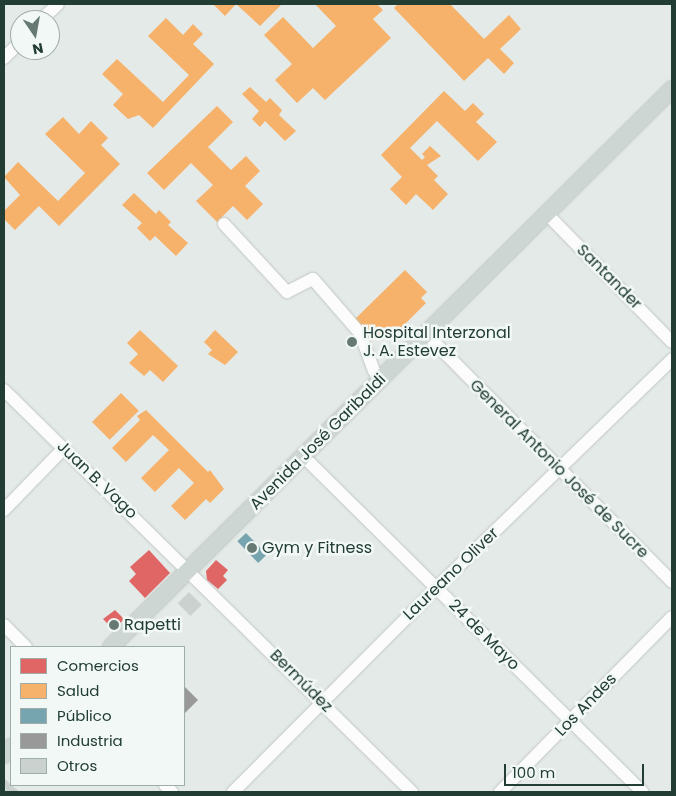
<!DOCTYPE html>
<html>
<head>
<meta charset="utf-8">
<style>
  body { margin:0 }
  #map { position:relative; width:676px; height:796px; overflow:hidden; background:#e4eae7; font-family:Poppins,sans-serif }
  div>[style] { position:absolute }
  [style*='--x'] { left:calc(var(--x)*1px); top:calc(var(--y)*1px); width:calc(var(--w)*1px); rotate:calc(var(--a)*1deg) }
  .shops>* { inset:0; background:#e06666 }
  .health>* { inset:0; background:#f6b26b; transform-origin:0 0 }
  .public>* { inset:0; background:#76a5af; transform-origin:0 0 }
  .industry>* { inset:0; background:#999 }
  .building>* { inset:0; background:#cbd1ce; transform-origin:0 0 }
  .roads { filter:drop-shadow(0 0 1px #c1c7c4) drop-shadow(0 0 1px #c1c7c4) }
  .minor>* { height:12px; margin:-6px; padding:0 6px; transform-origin:6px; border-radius:6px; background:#fbfcfb }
  .major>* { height:16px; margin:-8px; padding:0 8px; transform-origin:8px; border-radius:8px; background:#cdd6d3 }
  .dots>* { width:14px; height:14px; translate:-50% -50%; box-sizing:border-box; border:2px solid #f2f8f5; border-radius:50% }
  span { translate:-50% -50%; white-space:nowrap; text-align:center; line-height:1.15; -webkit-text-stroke:5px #f2f8f5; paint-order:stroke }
  .street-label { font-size:16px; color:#223d34 }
  .poi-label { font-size:16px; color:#223d34 }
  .left { translate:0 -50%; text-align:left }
  .frame { position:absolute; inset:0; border:5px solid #223d34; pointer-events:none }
  .legend { position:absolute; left:10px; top:646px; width:175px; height:140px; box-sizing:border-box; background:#f2f8f5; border:1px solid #9fada8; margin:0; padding:6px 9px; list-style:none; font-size:15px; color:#223d34 }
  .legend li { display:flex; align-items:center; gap:10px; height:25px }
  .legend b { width:25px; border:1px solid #9fada8 }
  .north { position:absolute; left:10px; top:10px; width:50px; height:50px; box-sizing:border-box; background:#f2f8f5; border:1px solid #9fada8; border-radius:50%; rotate:168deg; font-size:14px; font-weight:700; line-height:20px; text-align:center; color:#223d34 }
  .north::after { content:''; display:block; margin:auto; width:18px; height:22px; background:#667a73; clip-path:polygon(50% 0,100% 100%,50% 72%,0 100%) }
  .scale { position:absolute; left:504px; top:764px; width:140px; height:22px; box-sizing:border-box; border:2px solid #223d34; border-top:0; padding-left:6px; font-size:15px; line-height:18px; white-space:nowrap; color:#223d34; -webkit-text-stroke:4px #f2f8f5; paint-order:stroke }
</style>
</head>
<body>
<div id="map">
  <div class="shops">
    <i style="clip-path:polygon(149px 550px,170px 573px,145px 598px,129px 581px,136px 574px,130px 567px)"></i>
    <i style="clip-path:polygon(216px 560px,228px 570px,223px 576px,227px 580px,218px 589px,207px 580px,206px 571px)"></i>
    <i style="clip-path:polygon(115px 610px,124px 619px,114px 630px,103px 619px)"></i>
  </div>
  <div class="health">
    <i style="clip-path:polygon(213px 4px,282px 4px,260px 26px,236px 4px,225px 16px)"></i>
    <i style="clip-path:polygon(315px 4px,377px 4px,383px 10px,373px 19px,391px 38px,325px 100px,313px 88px,297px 103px,275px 80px,292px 64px,264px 35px,283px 17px,313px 48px,336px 26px)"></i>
    <i style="clip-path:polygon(398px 4px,450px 4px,484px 39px,509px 15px,521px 29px,500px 49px,514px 63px,504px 74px,488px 58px,464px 81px,394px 8px)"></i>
    <i style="clip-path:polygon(166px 18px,183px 35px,193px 24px,203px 34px,193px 44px,214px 64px,153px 128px,139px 115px,128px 119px,113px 105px,123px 94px,102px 74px,117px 59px,163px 102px,189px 75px,148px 36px)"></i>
    <i style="clip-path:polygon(250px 87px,266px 102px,270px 98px,282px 110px,279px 115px,296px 131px,285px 141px,265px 121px,260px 127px,252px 119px,259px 111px,242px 94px)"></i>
    <i style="clip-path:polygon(444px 91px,465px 111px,473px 103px,484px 114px,476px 122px,497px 142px,478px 161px,437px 121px,410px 148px,422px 160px,425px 157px,422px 154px,430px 146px,441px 156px,427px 165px,438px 176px,434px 180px,448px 194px,433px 210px,416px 194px,406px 205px,390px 189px,402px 177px,381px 155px)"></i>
    <i style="clip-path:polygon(217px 106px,233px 122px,208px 147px,231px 170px,246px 156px,260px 171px,245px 186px,263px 204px,247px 220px,233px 206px,217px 222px,196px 201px,213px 185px,191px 163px,164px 190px,147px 173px)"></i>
    <i style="clip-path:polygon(63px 117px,79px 134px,91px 121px,108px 138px,101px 145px,120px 164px,59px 226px,39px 206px,15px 230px,4px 219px,4px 211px,20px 195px,4px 177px,18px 162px,58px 201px,85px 173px,45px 134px)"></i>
    <i style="clip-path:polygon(134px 193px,156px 214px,159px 210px,171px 222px,168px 225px,188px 243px,176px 256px,155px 236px,150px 241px,137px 228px,142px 223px,122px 205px)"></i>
    <i style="clip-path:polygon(405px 270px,427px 292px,421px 298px,426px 303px,394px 335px,389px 330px,373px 341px,353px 321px)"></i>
    <i style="clip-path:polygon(140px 330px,178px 366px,163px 382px,150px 370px,144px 376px,129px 363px,138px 354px,127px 343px)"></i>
    <i style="clip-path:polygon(215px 330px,238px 352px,225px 365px,208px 354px,212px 350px,204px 342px)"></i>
    <i style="left:121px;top:393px;width:25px;height:41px;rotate:45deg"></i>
    <i style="clip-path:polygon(146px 410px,208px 472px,210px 470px,224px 489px,210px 503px,206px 499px,185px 520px,171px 506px,194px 483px,179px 468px,155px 492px,141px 478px,169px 450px,153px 435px,126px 462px,112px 448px,140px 420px,137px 416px)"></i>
  </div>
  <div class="public">
    <i style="left:246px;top:533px;width:30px;height:12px;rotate:46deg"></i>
  </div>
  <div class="industry">
    <i style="clip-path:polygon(184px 686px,198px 700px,184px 714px)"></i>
  </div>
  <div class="building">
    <i style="left:189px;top:592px;width:18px;height:16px;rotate:45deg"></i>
    <i style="clip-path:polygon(4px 778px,11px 785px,20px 792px,6px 792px)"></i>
  </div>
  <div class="roads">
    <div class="minor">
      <i style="--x:41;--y:20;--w:23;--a:-43"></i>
      <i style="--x:4;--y:58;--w:23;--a:-45"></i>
      <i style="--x:546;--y:213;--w:180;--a:45.7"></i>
      <i style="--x:224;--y:224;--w:93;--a:47.2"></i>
      <i style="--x:287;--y:292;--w:29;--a:-27"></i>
      <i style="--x:313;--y:279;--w:72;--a:49"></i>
      <i style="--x:360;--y:333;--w:40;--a:69.8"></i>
      <i style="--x:374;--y:371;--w:10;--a:45"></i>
      <i style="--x:425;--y:333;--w:351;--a:45.2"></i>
      <i style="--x:4;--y:390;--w:573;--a:44.58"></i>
      <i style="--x:304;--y:457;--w:476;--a:44.7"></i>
      <i style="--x:4;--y:510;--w:86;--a:-45.9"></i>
      <i style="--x:4;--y:625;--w:31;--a:45"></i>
      <i style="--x:165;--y:785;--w:10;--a:45"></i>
      <i style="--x:233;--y:792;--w:285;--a:-45.1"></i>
      <i style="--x:434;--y:590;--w:332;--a:-44.1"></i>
      <i style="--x:500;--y:792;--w:245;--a:-45.5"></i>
    </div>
    <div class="major">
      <i style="--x:111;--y:647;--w:791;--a:-44.85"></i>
      <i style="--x:4;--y:755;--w:11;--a:-49"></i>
    </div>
  </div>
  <div class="dots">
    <i style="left:352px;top:342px;background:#667a73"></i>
    <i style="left:252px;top:548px;background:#667a73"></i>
    <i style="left:114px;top:625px;background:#667a73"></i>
  </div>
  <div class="street-label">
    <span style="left:609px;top:277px;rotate:45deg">Santander</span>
    <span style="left:318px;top:442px;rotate:-45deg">Avenida José Garibaldi</span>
    <span style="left:559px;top:469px;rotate:45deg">General Antonio José de Sucre</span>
    <span style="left:97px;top:480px;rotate:44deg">Juan B. Vago</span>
    <span style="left:451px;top:574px;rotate:-44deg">Laureano Oliver</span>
    <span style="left:484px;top:635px;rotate:45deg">24 de Mayo</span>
    <span style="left:301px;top:681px;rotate:45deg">Bermúdez</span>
    <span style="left:586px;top:705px;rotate:-46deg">Los Andes</span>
  </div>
  <div class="poi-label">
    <span class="left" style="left:363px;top:342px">Hospital Interzonal<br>J. A. Estevez</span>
    <span class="left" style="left:262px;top:548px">Gym y Fitness</span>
    <span class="left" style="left:124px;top:625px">Rapetti</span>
  </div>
  <div class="frame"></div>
  <ul class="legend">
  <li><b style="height:14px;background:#e06666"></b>Comercios</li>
  <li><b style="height:14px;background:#f6b26b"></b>Salud</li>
  <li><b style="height:14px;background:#76a5af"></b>Público</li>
  <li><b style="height:14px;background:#999"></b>Industria</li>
  <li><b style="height:14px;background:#cbd1ce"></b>Otros</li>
  </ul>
  <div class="north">N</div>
  <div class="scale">100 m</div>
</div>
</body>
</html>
